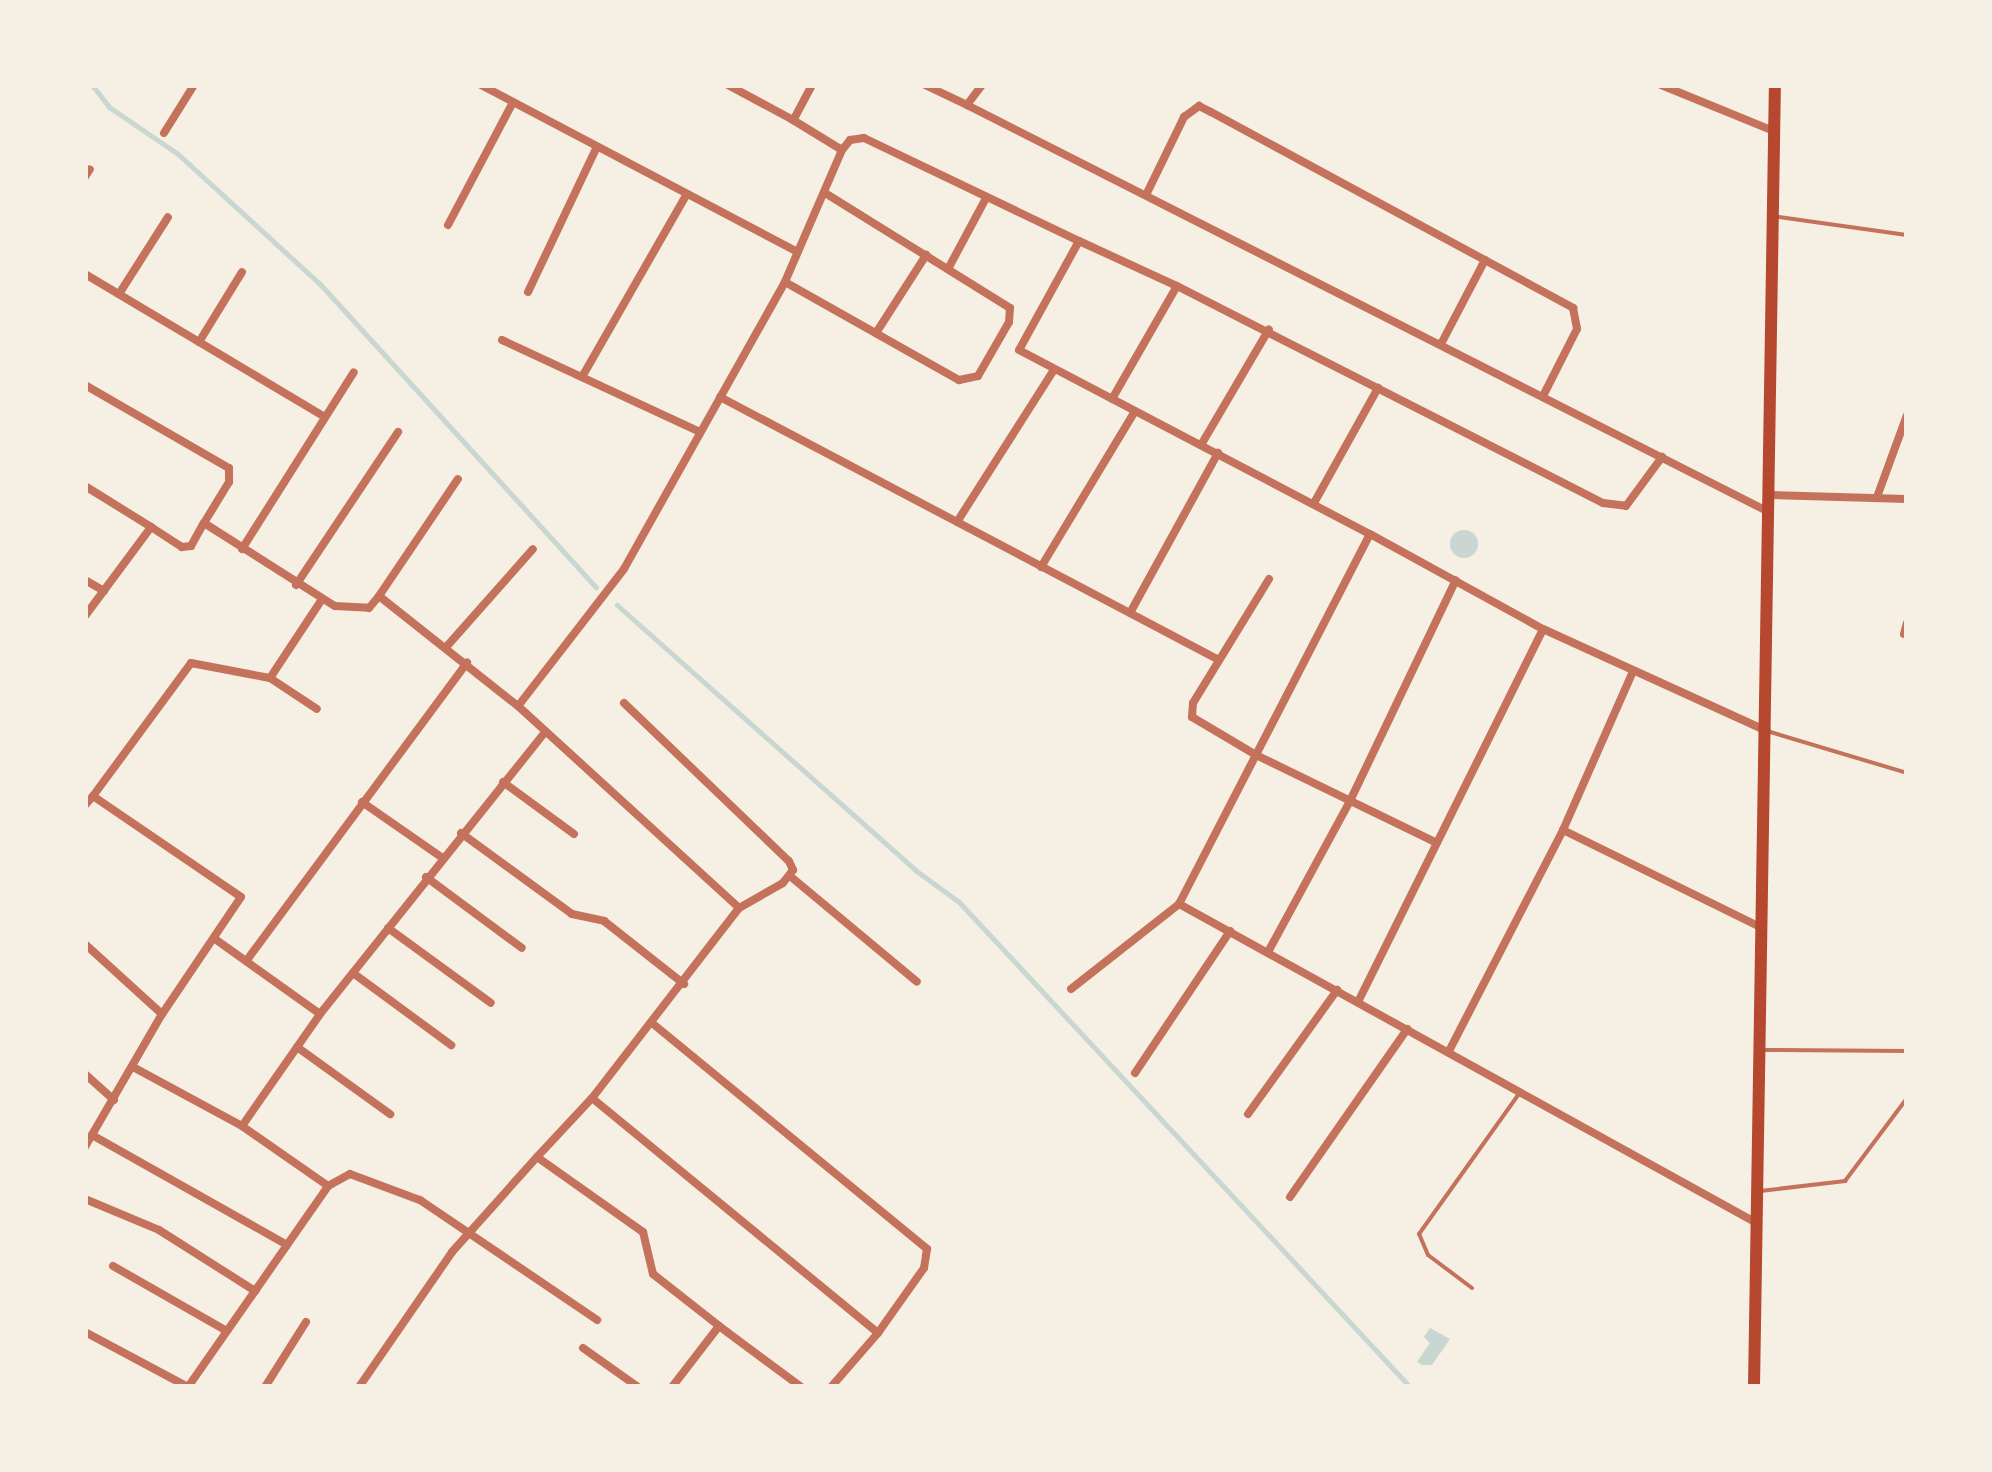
<!DOCTYPE html>
<html>
<head>
<meta charset="utf-8">
<style>
  body { margin:0 }
  #map { position:relative; width:1992px; height:1472px; overflow:hidden; background:#f6efe4; font-family:"Work Sans",sans-serif }
  div>[style] { position:absolute }
  [style*='--x'] { left:calc(var(--x)*1px); top:calc(var(--y)*1px); width:calc(var(--w)*1px); rotate:calc(var(--a)*1deg) }
  .water>* { inset:0; background:#c9d6d2 }
  .round { border-radius:50% }
  .stream>* { height:5px; margin:-2.5px; padding:0 2.5px; transform-origin:2.5px; border-radius:2.5px; background:#c9d6d2 }
  .service>* { height:4px; margin:-2px; padding:0 2px; transform-origin:2px; border-radius:2px; background:#c5725c }
  .minor>* { height:8px; margin:-4px; padding:0 4px; transform-origin:4px; border-radius:4px; background:#c5725c }
  .primary>* { height:12px; margin:-6px; padding:0 6px; transform-origin:6px; border-radius:6px; background:#b5482f }
  span { translate:-50% -50%; white-space:nowrap; text-align:center; line-height:1.15; -webkit-text-stroke:8px #f6efe4; paint-order:stroke }
  .frame { position:absolute; inset:0; border:88px solid #f6efe4; pointer-events:none }
</style>
</head>
<body>
<div id="map">
  <div class="water">
    <i class="round" style="left:1450px;top:530px;width:28px;height:28px"></i>
    <i style="clip-path:polygon(1430px 1328px,1450px 1339px,1432px 1365px,1422px 1365px,1417px 1362px,1430px 1343px,1424px 1337px)"></i>
  </div>
  <div class="stream">
    <i style="--x:92;--y:85;--w:28;--a:52"></i>
    <i style="--x:109;--y:107;--w:83;--a:34.3"></i>
    <i style="--x:178;--y:154;--w:193;--a:42.5"></i>
    <i style="--x:320;--y:284;--w:410;--a:47.7"></i>
    <i style="--x:617;--y:605;--w:399;--a:41.6"></i>
    <i style="--x:915;--y:870;--w:54;--a:36"></i>
    <i style="--x:959;--y:902;--w:662;--a:47.08"></i>
  </div>
  <div class="service">
    <i style="--x:1779;--y:217;--w:129;--a:8"></i>
    <i style="--x:1767;--y:731;--w:146;--a:16.7"></i>
    <i style="--x:1765;--y:1050;--w:142;--a:0.4"></i>
    <i style="--x:1760;--y:1191;--w:86;--a:-6.7"></i>
    <i style="--x:1845;--y:1181;--w:104;--a:-53.2"></i>
    <i style="--x:1472;--y:1288;--w:55;--a:-143.1"></i>
    <i style="--x:1428;--y:1255;--w:23;--a:-113"></i>
    <i style="--x:1419;--y:1234;--w:171;--a:-54.5"></i>
  </div>
  <div class="minor">
    <i style="--x:481;--y:85;--w:358;--a:27.8"></i>
    <i style="--x:728;--y:85;--w:74;--a:28.3"></i>
    <i style="--x:812;--y:85;--w:40;--a:118"></i>
    <i style="--x:793;--y:120;--w:57;--a:31.5"></i>
    <i style="--x:842;--y:150;--w:144;--a:113.4"></i>
    <i style="--x:785;--y:282;--w:329;--a:119.3"></i>
    <i style="--x:624;--y:569;--w:173;--a:127.7"></i>
    <i style="--x:518;--y:706;--w:299;--a:42.4"></i>
    <i style="--x:739;--y:908;--w:240;--a:127.7"></i>
    <i style="--x:592;--y:1098;--w:370;--a:39.4"></i>
    <i style="--x:878;--y:1333;--w:72;--a:131"></i>
    <i style="--x:925;--y:85;--w:47;--a:25.5"></i>
    <i style="--x:982;--y:85;--w:25;--a:127"></i>
    <i style="--x:967;--y:105;--w:897;--a:26.91"></i>
    <i style="--x:1661;--y:85;--w:122;--a:22.2"></i>
    <i style="--x:164;--y:133;--w:57;--a:-58"></i>
    <i style="--x:842;--y:150;--w:13;--a:-51"></i>
    <i style="--x:850;--y:140;--w:14;--a:-8"></i>
    <i style="--x:864;--y:138;--w:238;--a:25.6"></i>
    <i style="--x:1079;--y:241;--w:124;--a:118.8"></i>
    <i style="--x:1019;--y:350;--w:396;--a:27.7"></i>
    <i style="--x:85;--y:177;--w:9;--a:-58"></i>
    <i style="--x:1147;--y:193;--w:85;--a:-64"></i>
    <i style="--x:1184;--y:117;--w:19;--a:-36"></i>
    <i style="--x:1199;--y:106;--w:13;--a:27"></i>
    <i style="--x:1211;--y:112;--w:412;--a:28.4"></i>
    <i style="--x:1573;--y:308;--w:21;--a:79"></i>
    <i style="--x:1577;--y:329;--w:75;--a:116.9"></i>
    <i style="--x:448;--y:225;--w:139;--a:-62.1"></i>
    <i style="--x:1079;--y:241;--w:108;--a:24.7"></i>
    <i style="--x:948;--y:269;--w:81;--a:-61.8"></i>
    <i style="--x:85;--y:274;--w:279;--a:30.8"></i>
    <i style="--x:785;--y:282;--w:200;--a:29.4"></i>
    <i style="--x:959;--y:380;--w:19;--a:-12"></i>
    <i style="--x:978;--y:376;--w:62;--a:-60.1"></i>
    <i style="--x:1009;--y:322;--w:14;--a:-86"></i>
    <i style="--x:1010;--y:308;--w:219;--a:-148.1"></i>
    <i style="--x:528;--y:292;--w:161;--a:-64.6"></i>
    <i style="--x:119;--y:294;--w:91;--a:-57.5"></i>
    <i style="--x:876;--y:333;--w:93;--a:-57.3"></i>
    <i style="--x:502;--y:340;--w:218;--a:24.9"></i>
    <i style="--x:199;--y:342;--w:82;--a:-58.4"></i>
    <i style="--x:1441;--y:344;--w:95;--a:-62.4"></i>
    <i style="--x:582;--y:377;--w:211;--a:-60.2"></i>
    <i style="--x:85;--y:385;--w:166;--a:30"></i>
    <i style="--x:229;--y:468;--w:14;--a:90"></i>
    <i style="--x:229;--y:482;--w:48;--a:121.4"></i>
    <i style="--x:720;--y:397;--w:564;--a:27.79"></i>
    <i style="--x:1112;--y:399;--w:130;--a:-60.1"></i>
    <i style="--x:1177;--y:286;--w:478;--a:27"></i>
    <i style="--x:1603;--y:503;--w:23;--a:7"></i>
    <i style="--x:1626;--y:506;--w:61;--a:-53.7"></i>
    <i style="--x:1201;--y:445;--w:134;--a:-59.6"></i>
    <i style="--x:85;--y:486;--w:78;--a:31.8"></i>
    <i style="--x:1771;--y:495;--w:136;--a:1.7"></i>
    <i style="--x:1877;--y:497;--w:87;--a:-69.9"></i>
    <i style="--x:1314;--y:503;--w:132;--a:-60.9"></i>
    <i style="--x:957;--y:522;--w:180;--a:-57.5"></i>
    <i style="--x:242;--y:549;--w:209;--a:-57.7"></i>
    <i style="--x:1041;--y:567;--w:182;--a:-58.9"></i>
    <i style="--x:1269;--y:579;--w:145;--a:121.5"></i>
    <i style="--x:1193;--y:703;--w:14;--a:94"></i>
    <i style="--x:1192;--y:717;--w:74;--a:30.7"></i>
    <i style="--x:1256;--y:755;--w:201;--a:25.9"></i>
    <i style="--x:85;--y:580;--w:22;--a:30"></i>
    <i style="--x:296;--y:585;--w:184;--a:-56.3"></i>
    <i style="--x:379;--y:596;--w:141;--a:-56"></i>
    <i style="--x:1130;--y:613;--w:183;--a:-61.2"></i>
    <i style="--x:85;--y:616;--w:111;--a:-53.4"></i>
    <i style="--x:151;--y:527;--w:37;--a:33"></i>
    <i style="--x:182;--y:547;--w:9;--a:-6"></i>
    <i style="--x:191;--y:546;--w:26;--a:-61"></i>
    <i style="--x:204;--y:523;--w:155;--a:32.4"></i>
    <i style="--x:335;--y:606;--w:34;--a:3"></i>
    <i style="--x:369;--y:608;--w:16;--a:-50"></i>
    <i style="--x:379;--y:596;--w:177;--a:38.4"></i>
    <i style="--x:1904;--y:634;--w:11;--a:-75"></i>
    <i style="--x:448;--y:645;--w:128;--a:-48.5"></i>
    <i style="--x:270;--y:678;--w:95;--a:-56.6"></i>
    <i style="--x:624;--y:703;--w:228;--a:43.8"></i>
    <i style="--x:789;--y:861;--w:10;--a:66"></i>
    <i style="--x:793;--y:870;--w:16;--a:128"></i>
    <i style="--x:783;--y:883;--w:51;--a:150.4"></i>
    <i style="--x:503;--y:782;--w:88;--a:36.2"></i>
    <i style="--x:93;--y:796;--w:165;--a:-53.6"></i>
    <i style="--x:191;--y:663;--w:80;--a:10.8"></i>
    <i style="--x:270;--y:678;--w:56;--a:33.4"></i>
    <i style="--x:362;--y:802;--w:96;--a:34.8"></i>
    <i style="--x:85;--y:805;--w:12;--a:-48"></i>
    <i style="--x:93;--y:796;--w:179;--a:34.3"></i>
    <i style="--x:241;--y:897;--w:141;--a:124"></i>
    <i style="--x:162;--y:1014;--w:154;--a:120.1"></i>
    <i style="--x:1563;--y:830;--w:174;--a:-66.2"></i>
    <i style="--x:461;--y:833;--w:137;--a:36.1"></i>
    <i style="--x:572;--y:914;--w:33;--a:12"></i>
    <i style="--x:604;--y:921;--w:102;--a:38.2"></i>
    <i style="--x:790;--y:876;--w:165;--a:39.8"></i>
    <i style="--x:426;--y:877;--w:119;--a:36.5"></i>
    <i style="--x:388;--y:928;--w:127;--a:36.1"></i>
    <i style="--x:215;--y:939;--w:129;--a:35.5"></i>
    <i style="--x:320;--y:1014;--w:361;--a:-51.4"></i>
    <i style="--x:85;--y:944;--w:104;--a:42.3"></i>
    <i style="--x:1268;--y:952;--w:170;--a:-61.5"></i>
    <i style="--x:1349;--y:803;--w:247;--a:-64.4"></i>
    <i style="--x:247;--y:960;--w:370;--a:-53.5"></i>
    <i style="--x:353;--y:973;--w:122;--a:36.3"></i>
    <i style="--x:1071;--y:989;--w:137;--a:-38.2"></i>
    <i style="--x:1358;--y:1002;--w:416;--a:-63.6"></i>
    <i style="--x:652;--y:1023;--w:356;--a:39.4"></i>
    <i style="--x:927;--y:1249;--w:19;--a:99"></i>
    <i style="--x:924;--y:1268;--w:80;--a:125.3"></i>
    <i style="--x:297;--y:1047;--w:115;--a:35.8"></i>
    <i style="--x:1449;--y:1051;--w:249;--a:-62.7"></i>
    <i style="--x:1563;--y:830;--w:222;--a:26.2"></i>
    <i style="--x:133;--y:1067;--w:124;--a:28.4"></i>
    <i style="--x:242;--y:1126;--w:136;--a:-55.1"></i>
    <i style="--x:1135;--y:1073;--w:171;--a:-56.2"></i>
    <i style="--x:85;--y:1074;--w:39;--a:42"></i>
    <i style="--x:592;--y:1098;--w:81;--a:133"></i>
    <i style="--x:537;--y:1157;--w:130;--a:35.3"></i>
    <i style="--x:643;--y:1232;--w:43;--a:76.6"></i>
    <i style="--x:653;--y:1274;--w:84;--a:38.2"></i>
    <i style="--x:719;--y:1326;--w:77;--a:127.6"></i>
    <i style="--x:1248;--y:1114;--w:153;--a:-54.3"></i>
    <i style="--x:242;--y:1126;--w:105;--a:34.9"></i>
    <i style="--x:92;--y:1135;--w:224;--a:29.4"></i>
    <i style="--x:1290;--y:1197;--w:205;--a:-55.1"></i>
    <i style="--x:85;--y:1199;--w:80;--a:22.7"></i>
    <i style="--x:159;--y:1230;--w:114;--a:32.4"></i>
    <i style="--x:1753;--y:1221;--w:656;--a:-151.09"></i>
    <i style="--x:1179;--y:904;--w:416;--a:-62.7"></i>
    <i style="--x:1370;--y:534;--w:197;--a:28.8"></i>
    <i style="--x:1543;--y:629;--w:246;--a:24.5"></i>
    <i style="--x:113;--y:1266;--w:131;--a:29.7"></i>
    <i style="--x:719;--y:1326;--w:102;--a:36.6"></i>
    <i style="--x:85;--y:1332;--w:117;--a:28.1"></i>
    <i style="--x:583;--y:1348;--w:67;--a:35.3"></i>
    <i style="--x:188;--y:1387;--w:245;--a:-55.1"></i>
    <i style="--x:328;--y:1186;--w:25;--a:-29"></i>
    <i style="--x:350;--y:1174;--w:75;--a:20.4"></i>
    <i style="--x:420;--y:1200;--w:214;--a:34.1"></i>
    <i style="--x:265;--y:1387;--w:77;--a:-57.8"></i>
    <i style="--x:359;--y:1387;--w:164;--a:-55.4"></i>
    <i style="--x:452;--y:1252;--w:127;--a:-48.2"></i>
  </div>
  <div class="primary">
    <i style="--x:1754;--y:1387;--w:1302;--a:-89.08"></i>
  </div>
  <div class="frame"></div>
</div>
</body>
</html>
